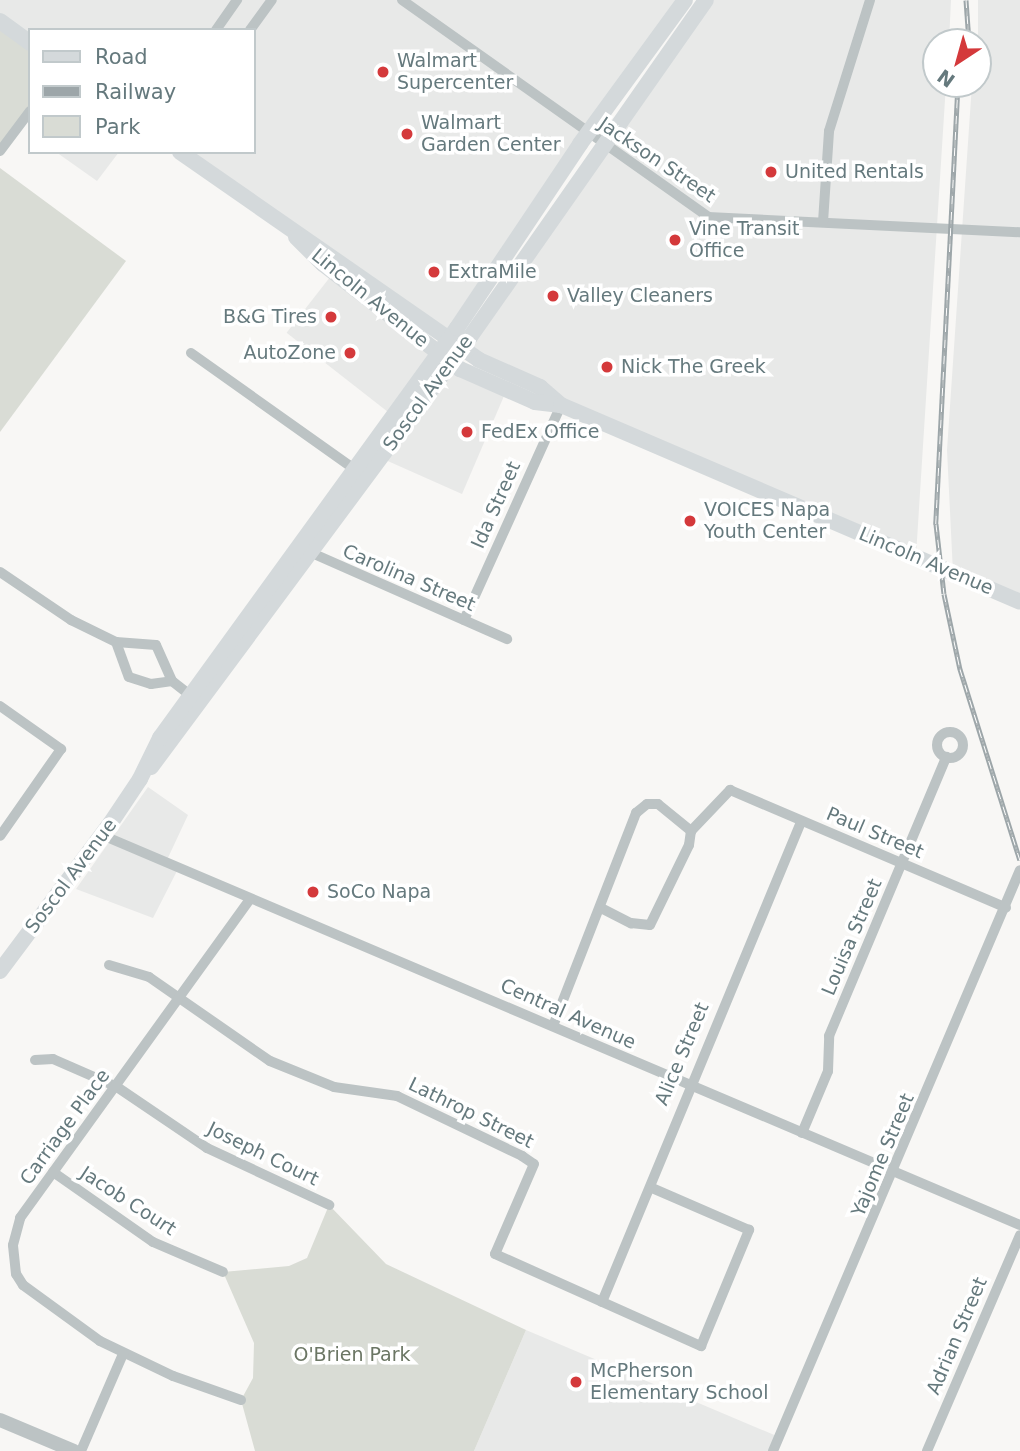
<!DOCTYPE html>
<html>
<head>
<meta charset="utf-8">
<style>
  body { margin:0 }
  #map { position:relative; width:1020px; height:1451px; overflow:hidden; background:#f8f7f5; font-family:"DejaVu Sans",sans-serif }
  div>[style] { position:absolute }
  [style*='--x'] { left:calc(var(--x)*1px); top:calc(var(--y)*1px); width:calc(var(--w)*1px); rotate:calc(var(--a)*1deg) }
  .built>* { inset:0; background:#e8e9e8; transform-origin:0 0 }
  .green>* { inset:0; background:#d9dcd5 }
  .minor>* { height:10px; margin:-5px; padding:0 5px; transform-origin:5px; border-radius:5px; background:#bcc3c4 }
  .minor>.ring { margin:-5px; padding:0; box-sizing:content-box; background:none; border:10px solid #bcc3c4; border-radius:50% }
  .tertiary>* { height:14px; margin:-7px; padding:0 7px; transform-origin:7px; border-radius:7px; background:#bcc3c4 }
  .secondary>* { height:16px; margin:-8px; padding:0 8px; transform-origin:8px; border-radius:8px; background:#d4d9db }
  .rail>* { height:5px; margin-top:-2.5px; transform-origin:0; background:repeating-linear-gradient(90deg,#fff 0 8px,#9da6a9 0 16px); box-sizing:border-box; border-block:2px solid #9da6a9 }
  .dots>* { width:19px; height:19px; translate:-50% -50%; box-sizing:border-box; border:4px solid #fff; border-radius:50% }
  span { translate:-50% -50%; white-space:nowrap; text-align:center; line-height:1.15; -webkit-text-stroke:7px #fff; paint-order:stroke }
  .poi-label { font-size:19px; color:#65797d }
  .left { translate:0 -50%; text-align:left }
  .right { translate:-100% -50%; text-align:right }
  .street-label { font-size:19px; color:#65797d }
  .park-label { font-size:19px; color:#6b7664 }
  .legend { position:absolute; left:28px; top:28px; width:228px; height:126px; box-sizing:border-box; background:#fff; border:2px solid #c1c9cb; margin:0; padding:9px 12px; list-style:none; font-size:21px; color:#65797d }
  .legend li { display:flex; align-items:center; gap:14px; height:35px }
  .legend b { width:35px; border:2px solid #c1c9cb }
  .north { position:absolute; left:922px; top:28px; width:70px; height:70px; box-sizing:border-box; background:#fff; border:2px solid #c1c9cb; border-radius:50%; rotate:216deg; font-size:19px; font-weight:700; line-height:28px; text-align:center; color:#65797d }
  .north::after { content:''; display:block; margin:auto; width:24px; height:32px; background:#d4393b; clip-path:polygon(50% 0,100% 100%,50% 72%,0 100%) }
</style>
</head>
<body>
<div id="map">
  <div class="built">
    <i style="clip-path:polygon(0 0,685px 0,449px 339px,180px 152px,254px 152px,254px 30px,30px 30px,30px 43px,0 21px)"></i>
    <i style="clip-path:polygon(706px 0,951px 0,949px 42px,936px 42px,936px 84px,946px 84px,916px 556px,561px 405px,462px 348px)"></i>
    <i style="clip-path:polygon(978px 0,1020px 0,1020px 602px,953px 573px,947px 450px,972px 84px,978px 84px)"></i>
    <i style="clip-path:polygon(56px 152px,119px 152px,97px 181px)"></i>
    <i style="left:334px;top:272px;width:132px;height:77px;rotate:38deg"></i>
    <i style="clip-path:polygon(451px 362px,507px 389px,462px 494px,381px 458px)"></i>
    <i style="clip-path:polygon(148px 787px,188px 815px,166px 862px,178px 869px,153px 918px,76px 889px)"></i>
    <i style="clip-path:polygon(526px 1330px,779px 1437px,773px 1451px,474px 1451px)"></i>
  </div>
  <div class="green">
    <i style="clip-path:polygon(0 21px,30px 43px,30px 111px,0 151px)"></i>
    <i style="clip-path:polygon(0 168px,126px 261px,0 432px)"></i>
    <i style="clip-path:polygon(329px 1205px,386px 1264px,526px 1330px,474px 1451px,255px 1451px,241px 1400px,253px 1378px,254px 1343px,223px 1272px,289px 1266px,307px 1258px)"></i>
  </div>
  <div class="minor">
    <i style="--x:402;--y:0;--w:375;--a:35.3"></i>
    <i style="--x:708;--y:217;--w:312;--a:2.8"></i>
    <i style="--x:216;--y:30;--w:37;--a:-55"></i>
    <i style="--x:250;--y:30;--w:37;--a:-54"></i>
    <i style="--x:0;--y:151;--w:50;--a:-53.1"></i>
    <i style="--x:823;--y:222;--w:91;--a:-86.2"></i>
    <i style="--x:829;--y:131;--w:137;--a:-72.6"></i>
    <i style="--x:191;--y:353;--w:207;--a:35.4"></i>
    <i style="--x:305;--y:550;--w:221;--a:23.8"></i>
    <i style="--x:0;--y:572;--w:86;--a:34.1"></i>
    <i style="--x:71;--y:620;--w:50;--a:26.1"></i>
    <i style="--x:116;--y:642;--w:40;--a:4.3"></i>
    <i style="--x:156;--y:645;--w:39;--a:66"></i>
    <i style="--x:172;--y:681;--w:28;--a:38"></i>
    <i style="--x:464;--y:620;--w:236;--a:-65.7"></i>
    <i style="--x:116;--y:642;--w:37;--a:70"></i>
    <i style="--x:129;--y:677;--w:23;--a:18"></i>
    <i style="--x:151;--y:684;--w:21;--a:-8"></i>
    <i style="--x:0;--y:706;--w:75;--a:35.2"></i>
    <i style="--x:61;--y:749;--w:106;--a:125"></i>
    <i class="ring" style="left:937px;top:732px;width:16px;height:16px"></i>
    <i style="--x:102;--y:835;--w:997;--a:23.02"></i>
    <i style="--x:601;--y:908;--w:34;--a:27"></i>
    <i style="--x:631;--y:923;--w:19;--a:6"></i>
    <i style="--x:650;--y:925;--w:89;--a:-64"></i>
    <i style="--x:689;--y:845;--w:14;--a:-82"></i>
    <i style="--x:691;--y:831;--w:57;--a:-46.4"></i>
    <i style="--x:730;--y:790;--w:300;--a:23.1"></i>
    <i style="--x:109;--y:965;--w:42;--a:16.7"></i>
    <i style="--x:149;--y:977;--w:147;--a:34.8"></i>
    <i style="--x:270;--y:1061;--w:69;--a:22.1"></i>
    <i style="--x:334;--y:1087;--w:64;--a:8.1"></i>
    <i style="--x:397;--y:1096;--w:139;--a:25.6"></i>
    <i style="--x:522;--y:1156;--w:14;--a:34"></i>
    <i style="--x:534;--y:1164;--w:98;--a:113.4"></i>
    <i style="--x:495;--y:1254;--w:226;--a:24.1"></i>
    <i style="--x:701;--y:1346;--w:126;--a:-67.5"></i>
    <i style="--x:749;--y:1230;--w:106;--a:-156.6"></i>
    <i style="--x:553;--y:1026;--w:229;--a:-68.7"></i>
    <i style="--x:636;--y:813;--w:14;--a:-39"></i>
    <i style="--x:647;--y:804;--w:11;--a:0"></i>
    <i style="--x:658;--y:804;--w:43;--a:39.3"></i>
    <i style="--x:35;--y:1060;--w:18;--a:-3"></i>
    <i style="--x:53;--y:1059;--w:70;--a:23.6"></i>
    <i style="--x:117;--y:1087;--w:109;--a:34.1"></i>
    <i style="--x:207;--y:1148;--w:135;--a:25"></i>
    <i style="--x:802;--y:1133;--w:67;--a:-67.2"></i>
    <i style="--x:828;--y:1071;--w:35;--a:-88"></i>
    <i style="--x:829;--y:1036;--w:303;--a:-67.2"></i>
    <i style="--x:53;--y:1172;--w:122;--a:35"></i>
    <i style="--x:153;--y:1242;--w:76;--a:23.2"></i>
    <i style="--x:602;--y:1302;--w:520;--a:-67.48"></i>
    <i style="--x:241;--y:1400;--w:72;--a:-160.6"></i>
    <i style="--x:173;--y:1376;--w:81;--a:-154.4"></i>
    <i style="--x:100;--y:1341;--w:95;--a:-144"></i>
    <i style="--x:23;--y:1285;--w:13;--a:-122"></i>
    <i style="--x:16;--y:1274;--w:29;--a:-96"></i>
    <i style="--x:13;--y:1245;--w:28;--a:-75"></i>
    <i style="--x:20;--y:1218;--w:392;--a:-54.2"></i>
    <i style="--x:81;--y:1451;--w:106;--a:-66.6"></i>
    <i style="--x:773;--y:1451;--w:631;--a:-66.97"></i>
    <i style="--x:927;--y:1451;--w:235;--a:-66.7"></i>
  </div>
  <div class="tertiary">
    <i style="--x:0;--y:1420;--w:80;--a:22.7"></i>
  </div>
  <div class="secondary">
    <i style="--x:0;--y:21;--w:37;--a:36"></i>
    <i style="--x:180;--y:152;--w:364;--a:34.8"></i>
    <i style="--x:479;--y:360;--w:67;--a:23.9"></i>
    <i style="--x:540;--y:387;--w:28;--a:41"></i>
    <i style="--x:296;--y:237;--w:38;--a:45"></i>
    <i style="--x:323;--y:264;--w:173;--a:37.5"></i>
    <i style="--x:460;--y:369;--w:82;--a:23.7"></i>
    <i style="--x:535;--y:402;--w:26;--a:7"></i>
    <i style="--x:561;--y:405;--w:499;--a:23.2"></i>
    <i style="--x:151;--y:767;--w:535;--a:-53.43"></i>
    <i style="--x:470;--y:337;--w:411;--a:-55"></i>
    <i style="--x:0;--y:971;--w:184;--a:-53.2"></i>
    <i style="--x:110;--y:824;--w:54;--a:-56.3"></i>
    <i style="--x:140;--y:779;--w:46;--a:-64"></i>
    <i style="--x:160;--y:738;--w:506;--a:-54.08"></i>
    <i style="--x:457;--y:328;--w:221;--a:-56.2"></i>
    <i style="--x:580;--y:144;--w:178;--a:-53.9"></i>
  </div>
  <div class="rail">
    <i style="--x:966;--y:0;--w:42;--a:85.9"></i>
    <i style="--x:958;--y:84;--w:441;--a:92.9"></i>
    <i style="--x:936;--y:524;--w:70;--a:83.5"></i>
    <i style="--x:944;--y:594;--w:77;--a:78"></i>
    <i style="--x:960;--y:669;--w:200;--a:72.6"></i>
  </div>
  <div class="dots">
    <i style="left:383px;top:72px;background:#d4393b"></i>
    <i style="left:407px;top:134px;background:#d4393b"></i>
    <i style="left:771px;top:172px;background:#d4393b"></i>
    <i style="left:675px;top:240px;background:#d4393b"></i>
    <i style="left:434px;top:272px;background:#d4393b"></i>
    <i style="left:553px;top:296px;background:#d4393b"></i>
    <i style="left:331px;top:317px;background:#d4393b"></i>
    <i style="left:350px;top:353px;background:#d4393b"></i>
    <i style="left:607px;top:367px;background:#d4393b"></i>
    <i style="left:467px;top:432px;background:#d4393b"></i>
    <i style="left:690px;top:521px;background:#d4393b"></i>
    <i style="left:313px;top:892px;background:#d4393b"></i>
    <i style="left:576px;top:1382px;background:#d4393b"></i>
  </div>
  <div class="poi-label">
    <span class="left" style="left:397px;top:72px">Walmart<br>Supercenter</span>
    <span class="left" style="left:421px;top:134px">Walmart<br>Garden Center</span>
    <span class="left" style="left:785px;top:172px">United Rentals</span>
    <span class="left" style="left:689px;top:240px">Vine Transit<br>Office</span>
    <span class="left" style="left:448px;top:272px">ExtraMile</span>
    <span class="left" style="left:567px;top:296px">Valley Cleaners</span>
    <span class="right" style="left:317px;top:317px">B&amp;G Tires</span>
    <span class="right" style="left:336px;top:353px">AutoZone</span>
    <span class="left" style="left:621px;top:367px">Nick The Greek</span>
    <span class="left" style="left:481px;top:432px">FedEx Office</span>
    <span class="left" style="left:704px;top:521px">VOICES Napa<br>Youth Center</span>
    <span class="left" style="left:327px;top:892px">SoCo Napa</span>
    <span class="left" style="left:590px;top:1382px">McPherson<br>Elementary School</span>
  </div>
  <div class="street-label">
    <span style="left:657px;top:160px;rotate:34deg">Jackson Street</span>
    <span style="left:370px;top:298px;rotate:39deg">Lincoln Avenue</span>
    <span style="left:428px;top:393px;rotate:-54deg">Soscol Avenue</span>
    <span style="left:496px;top:505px;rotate:-66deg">Ida Street</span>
    <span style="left:926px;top:561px;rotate:23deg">Lincoln Avenue</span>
    <span style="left:409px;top:578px;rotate:23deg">Carolina Street</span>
    <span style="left:875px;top:833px;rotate:23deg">Paul Street</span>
    <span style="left:71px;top:876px;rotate:-53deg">Soscol Avenue</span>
    <span style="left:852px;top:937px;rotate:-67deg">Louisa Street</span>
    <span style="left:568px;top:1014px;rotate:24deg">Central Avenue</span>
    <span style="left:682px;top:1054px;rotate:-67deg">Alice Street</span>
    <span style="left:471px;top:1113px;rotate:26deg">Lathrop Street</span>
    <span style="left:65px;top:1127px;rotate:-54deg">Carriage Place</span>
    <span style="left:263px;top:1154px;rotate:26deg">Joseph Court</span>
    <span style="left:883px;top:1155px;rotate:-67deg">Yajome Street</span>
    <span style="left:128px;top:1201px;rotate:33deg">Jacob Court</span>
    <span style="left:957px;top:1336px;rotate:-67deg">Adrian Street</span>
  </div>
  <div class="park-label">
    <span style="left:352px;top:1355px">O'Brien Park</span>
  </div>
  <ul class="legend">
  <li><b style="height:9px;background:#d4d9db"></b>Road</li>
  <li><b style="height:9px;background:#9da6a9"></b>Railway</li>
  <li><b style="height:19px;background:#d9dcd5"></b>Park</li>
  </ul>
  <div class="north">N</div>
</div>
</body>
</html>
